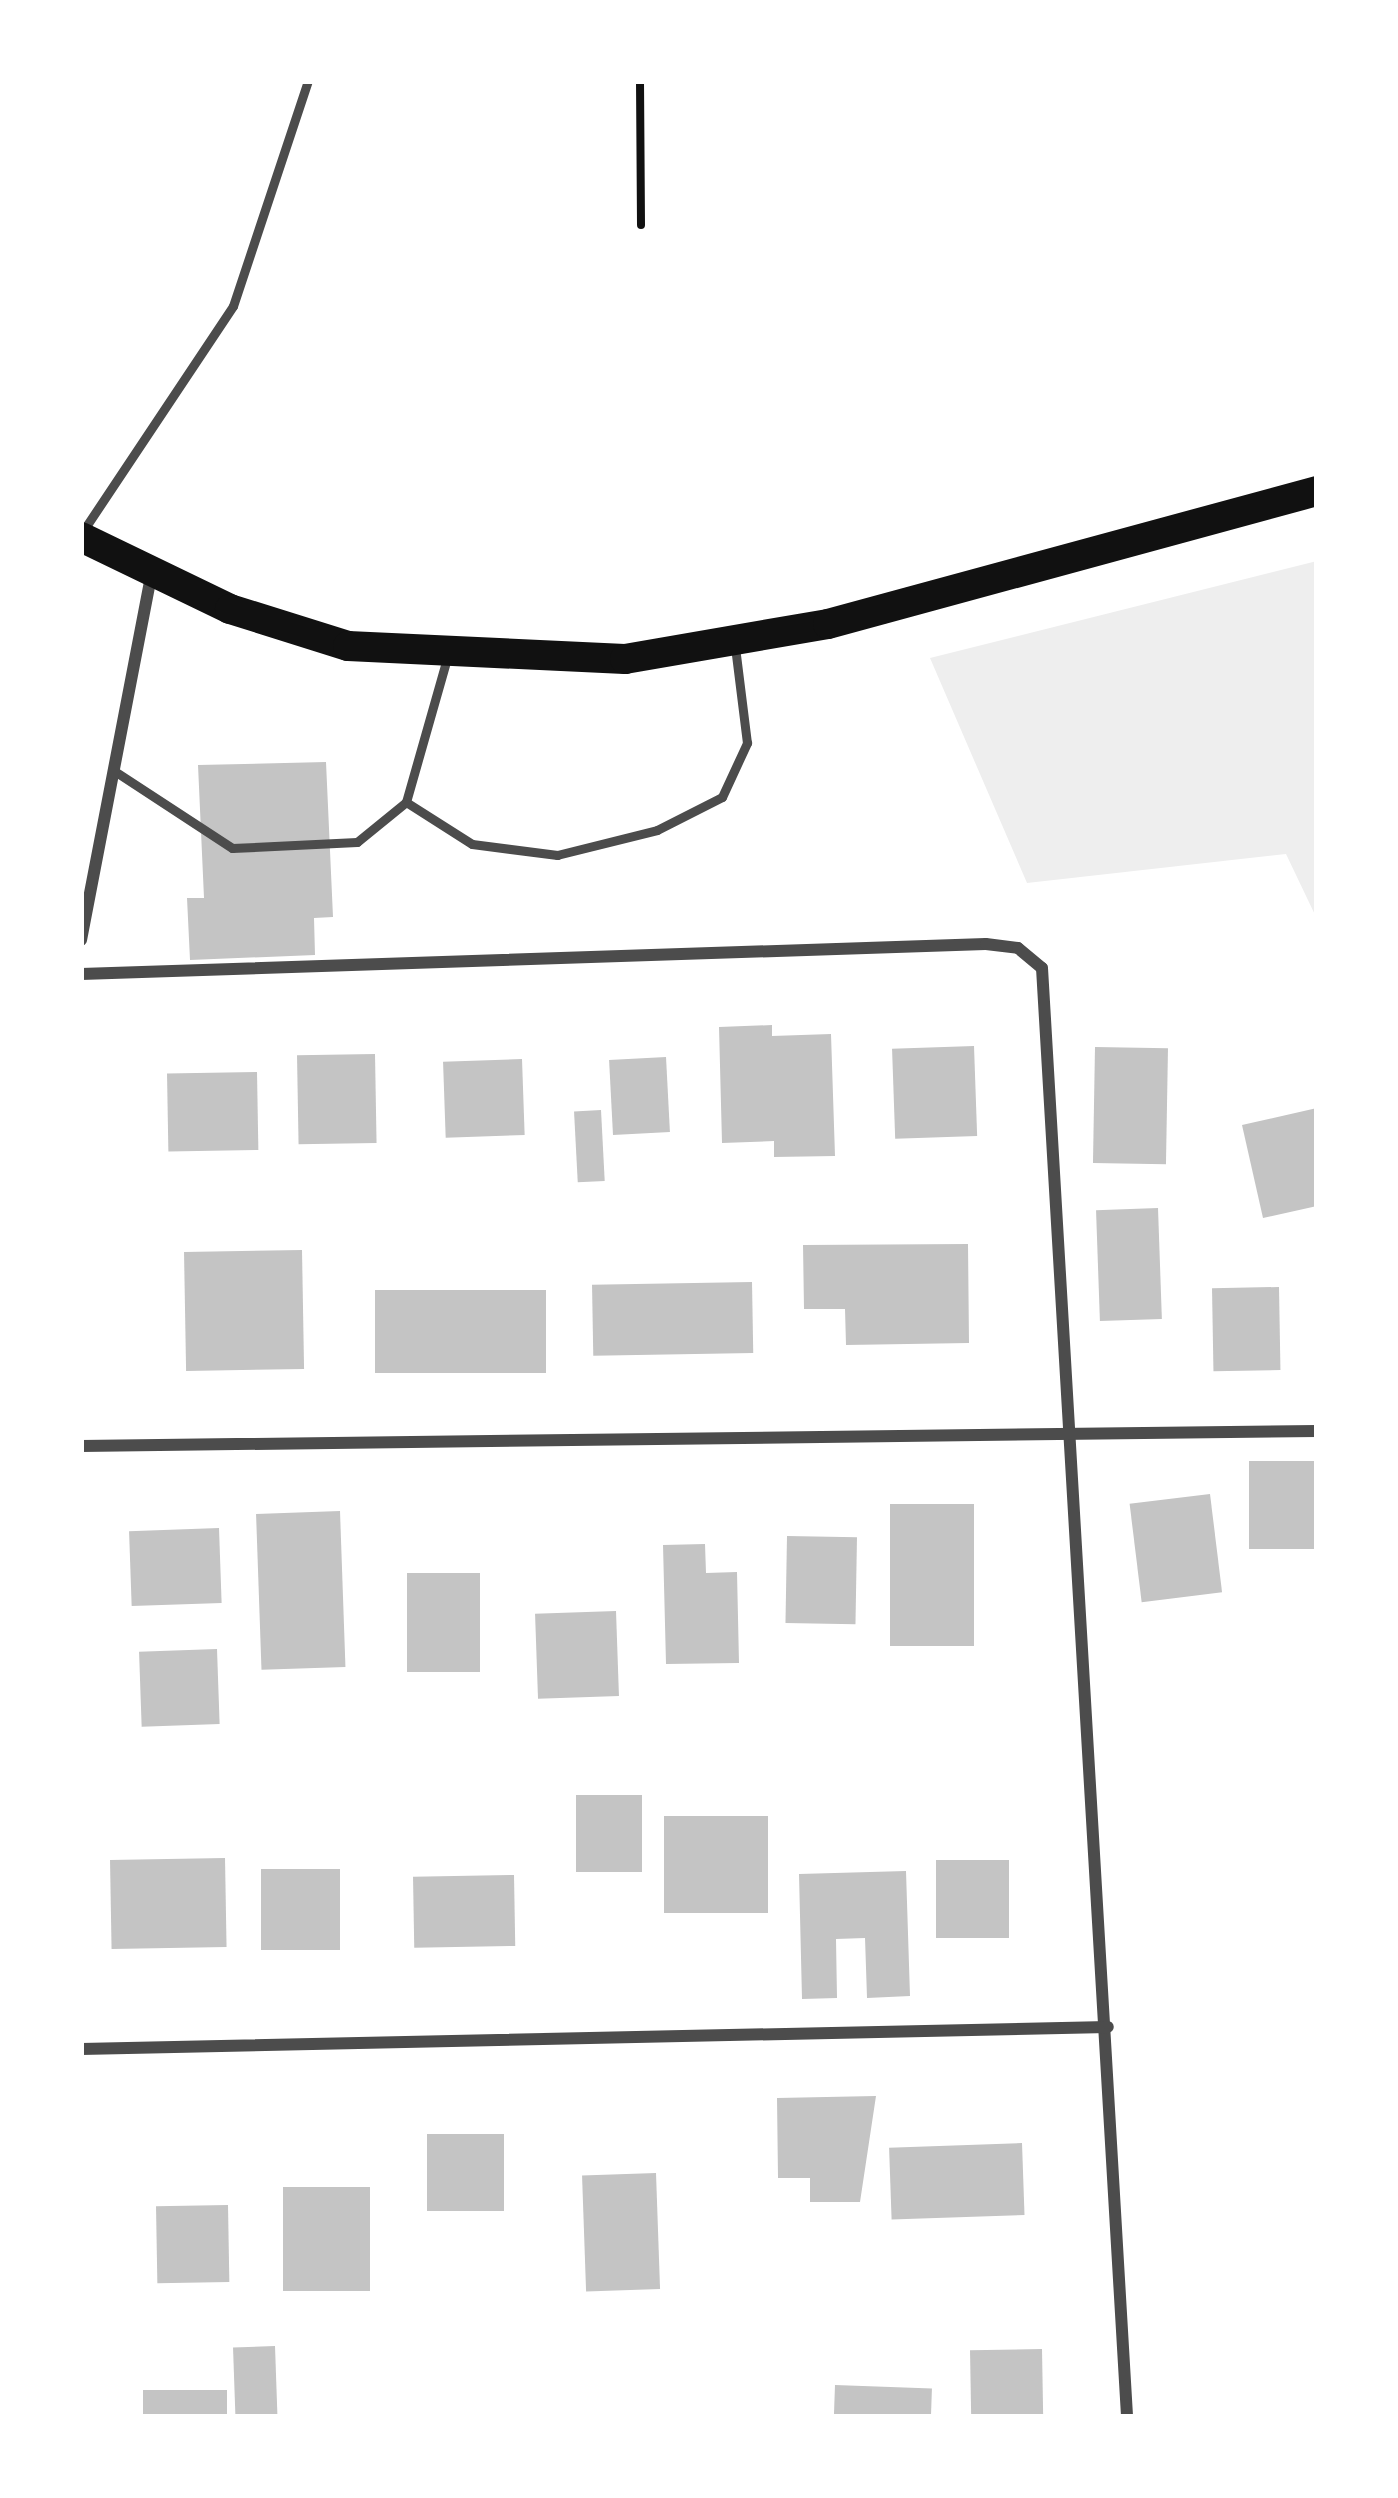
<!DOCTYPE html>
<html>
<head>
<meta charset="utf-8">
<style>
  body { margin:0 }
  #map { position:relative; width:1398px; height:2498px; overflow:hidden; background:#fff; font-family:"Source Sans 3",sans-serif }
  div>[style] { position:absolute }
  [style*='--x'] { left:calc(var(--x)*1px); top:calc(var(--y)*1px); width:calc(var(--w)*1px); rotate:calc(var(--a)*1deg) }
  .green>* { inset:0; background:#eee }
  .building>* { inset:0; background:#c4c4c4; transform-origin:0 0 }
  .path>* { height:8px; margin:-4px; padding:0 4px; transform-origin:4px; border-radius:4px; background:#111 }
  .service>* { height:9px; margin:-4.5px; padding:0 4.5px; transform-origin:4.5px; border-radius:4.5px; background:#4c4c4c }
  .minor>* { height:12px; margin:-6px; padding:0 6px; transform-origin:6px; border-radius:6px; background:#4c4c4c }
  .primary>* { height:30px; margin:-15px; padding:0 15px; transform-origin:15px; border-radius:15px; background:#111 }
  span { translate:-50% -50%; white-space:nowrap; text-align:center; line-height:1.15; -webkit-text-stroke:10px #fff; paint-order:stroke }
  .frame { position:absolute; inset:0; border:84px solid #fff; pointer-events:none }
</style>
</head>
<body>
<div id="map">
  <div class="green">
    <i style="clip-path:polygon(1317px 561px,1317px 919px,1286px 854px,1027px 883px,930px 658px)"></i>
  </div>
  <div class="building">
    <i style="clip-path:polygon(326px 762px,333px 917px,314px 918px,315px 955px,190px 960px,187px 898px,204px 898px,198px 765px)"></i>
    <i style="clip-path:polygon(772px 1025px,772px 1036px,831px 1034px,835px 1156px,774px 1157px,774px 1141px,722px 1143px,719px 1027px)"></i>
    <i style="left:974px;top:1046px;width:90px;height:82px;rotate:88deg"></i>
    <i style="left:1095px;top:1047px;width:73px;height:116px;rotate:1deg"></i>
    <i style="left:375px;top:1054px;width:89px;height:78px;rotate:89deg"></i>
    <i style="left:666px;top:1057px;width:75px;height:57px;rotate:87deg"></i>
    <i style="left:522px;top:1059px;width:76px;height:79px;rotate:88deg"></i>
    <i style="left:257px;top:1072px;width:78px;height:90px;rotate:89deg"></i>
    <i style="clip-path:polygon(1317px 1108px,1317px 1206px,1263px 1218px,1242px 1125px)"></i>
    <i style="left:601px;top:1110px;width:71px;height:27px;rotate:87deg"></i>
    <i style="left:1158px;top:1208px;width:111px;height:62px;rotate:88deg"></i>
    <i style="clip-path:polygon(968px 1244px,969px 1343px,846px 1345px,845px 1309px,804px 1309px,803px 1245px)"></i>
    <i style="left:302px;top:1250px;width:119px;height:118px;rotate:89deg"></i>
    <i style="left:752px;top:1282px;width:71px;height:160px;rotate:89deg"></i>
    <i style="left:1279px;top:1287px;width:83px;height:67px;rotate:89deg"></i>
    <i style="left:375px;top:1290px;width:171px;height:83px"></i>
    <i style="left:1317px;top:1461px;width:88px;height:68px;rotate:90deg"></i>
    <i style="left:1210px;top:1494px;width:99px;height:81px;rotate:83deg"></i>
    <i style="left:890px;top:1504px;width:84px;height:142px"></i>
    <i style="left:340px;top:1511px;width:156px;height:84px;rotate:88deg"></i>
    <i style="left:219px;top:1528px;width:75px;height:90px;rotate:88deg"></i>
    <i style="left:787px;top:1536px;width:70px;height:87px;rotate:1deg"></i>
    <i style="clip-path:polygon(705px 1544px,706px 1573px,737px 1572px,739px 1663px,666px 1664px,663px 1545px)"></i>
    <i style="left:407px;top:1573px;width:73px;height:99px"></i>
    <i style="left:616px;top:1611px;width:85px;height:81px;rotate:88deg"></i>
    <i style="left:217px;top:1649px;width:75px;height:78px;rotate:88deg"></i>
    <i style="left:576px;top:1795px;width:66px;height:77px"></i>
    <i style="left:768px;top:1816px;width:97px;height:104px;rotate:90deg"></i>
    <i style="left:225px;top:1858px;width:89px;height:115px;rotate:89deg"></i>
    <i style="left:936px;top:1860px;width:73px;height:78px"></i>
    <i style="left:261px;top:1869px;width:79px;height:81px"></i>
    <i style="clip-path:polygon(906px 1871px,910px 1996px,867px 1998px,865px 1938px,836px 1939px,837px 1998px,802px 1999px,799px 1874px)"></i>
    <i style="left:514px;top:1875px;width:71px;height:101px;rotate:89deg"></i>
    <i style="clip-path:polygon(876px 2096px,860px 2202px,810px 2202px,810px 2178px,778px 2178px,777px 2098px)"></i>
    <i style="left:427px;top:2134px;width:77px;height:77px"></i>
    <i style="left:1022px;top:2143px;width:72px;height:133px;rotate:88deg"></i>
    <i style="left:656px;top:2173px;width:116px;height:74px;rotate:88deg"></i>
    <i style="left:370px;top:2187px;width:104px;height:87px;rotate:90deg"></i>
    <i style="left:228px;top:2205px;width:77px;height:72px;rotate:89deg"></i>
    <i style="left:275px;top:2346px;width:70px;height:42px;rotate:88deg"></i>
    <i style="left:1042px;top:2349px;width:68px;height:72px;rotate:89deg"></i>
    <i style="left:835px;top:2385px;width:97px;height:32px;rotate:2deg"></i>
    <i style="left:227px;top:2390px;width:27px;height:84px;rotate:90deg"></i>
  </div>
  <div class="path">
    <i style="--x:640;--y:81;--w:144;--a:89.6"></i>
  </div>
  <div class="service">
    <i style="--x:81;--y:534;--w:274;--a:-56.3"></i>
    <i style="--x:233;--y:306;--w:237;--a:-71.6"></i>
    <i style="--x:116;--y:772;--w:139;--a:33.2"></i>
    <i style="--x:232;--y:848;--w:125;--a:-2.7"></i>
    <i style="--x:357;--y:842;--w:63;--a:-39.2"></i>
    <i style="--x:406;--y:802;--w:150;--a:-74.1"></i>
    <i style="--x:406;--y:802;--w:78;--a:32.5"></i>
    <i style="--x:472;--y:844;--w:86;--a:7.4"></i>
    <i style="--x:557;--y:855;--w:103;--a:-14"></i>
    <i style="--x:657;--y:830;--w:73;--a:-26.9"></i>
    <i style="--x:722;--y:797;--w:60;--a:-65.2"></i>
    <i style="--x:747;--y:743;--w:97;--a:-97.1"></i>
  </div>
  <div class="minor">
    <i style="--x:81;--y:940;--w:372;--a:-79.1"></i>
    <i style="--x:81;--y:974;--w:905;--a:-1.9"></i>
    <i style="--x:986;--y:944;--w:32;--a:7"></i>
    <i style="--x:1018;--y:948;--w:31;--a:40"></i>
    <i style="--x:1042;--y:968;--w:1451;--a:86.64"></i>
    <i style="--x:81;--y:1446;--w:1236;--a:-0.7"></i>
    <i style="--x:81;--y:2049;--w:1027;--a:-1.23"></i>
  </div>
  <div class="primary">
    <i style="--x:81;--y:537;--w:165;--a:25.8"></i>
    <i style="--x:230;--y:609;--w:124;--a:17.4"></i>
    <i style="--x:348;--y:646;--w:277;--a:2.7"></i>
    <i style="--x:625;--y:659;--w:206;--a:-9.8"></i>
    <i style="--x:828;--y:624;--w:507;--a:-15.22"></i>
  </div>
  <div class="frame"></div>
</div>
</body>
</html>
